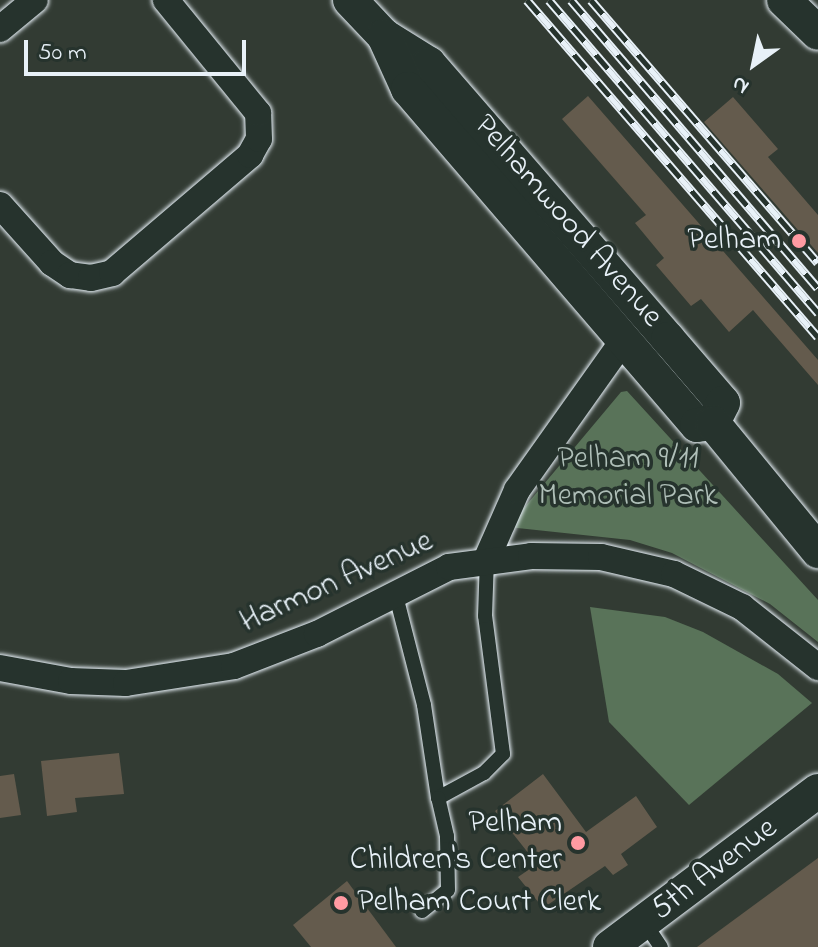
<!DOCTYPE html>
<html>
<head>
<meta charset="utf-8">
<style>
  body { margin:0 }
  #map { position:relative; width:818px; height:947px; overflow:hidden; background:#323b33; font-family:"Indie Flower",sans-serif }
  div>[style] { position:absolute }
  [style*='--x'] { left:calc(var(--x)*1px); top:calc(var(--y)*1px); width:calc(var(--w)*1px); rotate:calc(var(--a)*1deg) }
  .green>* { inset:0; background:#597359 }
  .building>* { inset:0; background:#645b4d }
  .roads { filter:drop-shadow(0 0 2px #e8f1f8) drop-shadow(0 0 2px #e8f1f8) }
  .service>* { height:14px; margin:-7px; padding:0 7px; transform-origin:7px; border-radius:7px; background:#26332d }
  .minor>* { height:26px; margin:-13px; padding:0 13px; transform-origin:13px; border-radius:13px; background:#26332d }
  .tertiary>* { height:34px; margin:-17px; padding:0 17px; transform-origin:17px; border-radius:17px; background:#26332d }
  .rail>* { height:9px; margin-top:-4.5px; transform-origin:0; background:repeating-linear-gradient(90deg,#26332d 0 18px,#e8f1f8 0 36px); box-sizing:border-box; border-block:2px solid #e8f1f8 }
  .dots>* { width:22px; height:22px; translate:-50% -50%; box-sizing:border-box; border:4px solid #26332d; border-radius:50% }
  span { translate:-50% -50%; white-space:nowrap; text-align:center; line-height:1.15; -webkit-text-stroke:7px #26332d; paint-order:stroke }
  .street-label { font-size:32px; color:#e8f1f8 }
  .poi-label { font-size:32px; color:#e8f1f8 }
  .right { translate:-100% -50%; text-align:right }
  .left { translate:0 -50%; text-align:left }
  .park-label { font-size:32px; color:#afbfb8 }
  .north { position:absolute; left:714px; top:24px; width:80px; height:80px; -webkit-text-stroke:6px #26332d; paint-order:stroke; rotate:213deg; font-size:22px; font-weight:700; line-height:32px; text-align:center; color:#e8f1f8 }
  .north::after { content:''; display:block; margin:auto; width:28px; height:36px; background:#e8f1f8; clip-path:polygon(50% 0,100% 100%,50% 72%,0 100%) }
  .scale { position:absolute; left:24px; top:40px; width:222px; height:36px; box-sizing:border-box; border:4px solid #e8f1f8; border-top:0; padding-left:10px; font-size:24px; line-height:28px; white-space:nowrap; color:#e8f1f8; -webkit-text-stroke:6px #26332d; paint-order:stroke }
</style>
</head>
<body>
<div id="map">
  <div class="green">
    <i style="clip-path:polygon(627px 391px,818px 600px,818px 642px,770px 604px,672px 553px,630px 540px,508px 527px,621px 392px)"></i>
    <i style="clip-path:polygon(590px 607px,665px 617px,703px 632px,778px 674px,812px 703px,689px 805px,609px 722px)"></i>
  </div>
  <div class="building">
    <i style="clip-path:polygon(588px 96px,818px 360px,818px 385px,753px 310px,729px 332px,701px 299px,691px 306px,656px 265px,664px 258px,635px 223px,646px 215px,562px 119px)"></i>
    <i style="clip-path:polygon(733px 97px,778px 149px,768px 157px,818px 215px,818px 253px,704px 122px)"></i>
    <i style="clip-path:polygon(119px 753px,124px 794px,75px 798px,77px 812px,47px 816px,41px 761px)"></i>
    <i style="clip-path:polygon(14px 774px,21px 815px,0 818px,0 776px)"></i>
    <i style="clip-path:polygon(543px 774px,586px 832px,636px 796px,657px 827px,621px 854px,628px 865px,613px 875px,605px 866px,543px 908px,518px 877px,537px 864px,495px 811px)"></i>
    <i style="clip-path:polygon(818px 858px,818px 947px,697px 947px)"></i>
    <i style="clip-path:polygon(347px 881px,396px 947px,311px 947px,293px 925px)"></i>
  </div>
  <div class="roads">
    <div class="service">
      <i style="--x:395;--y:592;--w:117;--a:75.6"></i>
      <i style="--x:424;--y:705;--w:94;--a:81.4"></i>
      <i style="--x:438;--y:798;--w:52;--a:-28.5"></i>
      <i style="--x:484;--y:773;--w:27;--a:-45"></i>
      <i style="--x:503;--y:754;--w:139;--a:-97.4"></i>
      <i style="--x:485;--y:616;--w:58;--a:-88"></i>
      <i style="--x:422;--y:911;--w:33;--a:-39"></i>
      <i style="--x:448;--y:890;--w:54;--a:-91.1"></i>
      <i style="--x:447;--y:836;--w:39;--a:-103"></i>
      <i style="--x:644;--y:922;--w:30;--a:56"></i>
    </div>
    <div class="minor">
      <i style="--x:0;--y:29;--w:45;--a:-39.6"></i>
      <i style="--x:0;--y:205;--w:78;--a:48.1"></i>
      <i style="--x:52;--y:263;--w:22;--a:34"></i>
      <i style="--x:70;--y:275;--w:21;--a:8"></i>
      <i style="--x:91;--y:278;--w:22;--a:-13"></i>
      <i style="--x:112;--y:273;--w:182;--a:-40.5"></i>
      <i style="--x:250;--y:155;--w:18;--a:-61"></i>
      <i style="--x:259;--y:139;--w:26;--a:-92"></i>
      <i style="--x:258;--y:113;--w:146;--a:-129.2"></i>
      <i style="--x:487;--y:558;--w:74;--a:-66.2"></i>
      <i style="--x:517;--y:490;--w:183;--a:-54.6"></i>
      <i style="--x:0;--y:668;--w:72;--a:10.4"></i>
      <i style="--x:71;--y:681;--w:55;--a:2.1"></i>
      <i style="--x:126;--y:683;--w:109;--a:-8.9"></i>
      <i style="--x:234;--y:666;--w:89;--a:-21.1"></i>
      <i style="--x:317;--y:634;--w:148;--a:-26.9"></i>
      <i style="--x:449;--y:567;--w:83;--a:-7.6"></i>
      <i style="--x:531;--y:556;--w:70;--a:0.8"></i>
      <i style="--x:601;--y:557;--w:75;--a:13.1"></i>
      <i style="--x:674;--y:574;--w:76;--a:25.9"></i>
      <i style="--x:742;--y:607;--w:97;--a:38.3"></i>
    </div>
    <div class="tertiary">
      <i style="--x:350;--y:0;--w:50;--a:46.6"></i>
      <i style="--x:384;--y:36;--w:53;--a:31.9"></i>
      <i style="--x:429;--y:64;--w:364;--a:49"></i>
      <i style="--x:668;--y:339;--w:84;--a:49.3"></i>
      <i style="--x:723;--y:403;--w:22;--a:117"></i>
      <i style="--x:784;--y:0;--w:47;--a:44.1"></i>
      <i style="--x:384;--y:36;--w:58;--a:65.6"></i>
      <i style="--x:408;--y:89;--w:443;--a:49.3"></i>
      <i style="--x:697;--y:425;--w:16;--a:-7"></i>
      <i style="--x:713;--y:423;--w:166;--a:50.6"></i>
      <i style="--x:610;--y:947;--w:260;--a:-36.9"></i>
    </div>
  </div>
  <div class="rail">
    <i style="--x:527;--y:0;--w:445;--a:49.2"></i>
    <i style="--x:549;--y:0;--w:413;--a:49.3"></i>
    <i style="--x:571;--y:0;--w:379;--a:49.4"></i>
    <i style="--x:591;--y:0;--w:347;--a:49.2"></i>
  </div>
  <div class="dots">
    <i style="left:799px;top:241px;background:#ff9aa2"></i>
    <i style="left:578px;top:843px;background:#ff9aa2"></i>
    <i style="left:341px;top:903px;background:#ff9aa2"></i>
  </div>
  <div class="street-label">
    <span style="left:567px;top:222px;rotate:49deg">Pelhamwood Avenue</span>
    <span style="left:337px;top:583px;rotate:-24deg">Harmon Avenue</span>
    <span style="left:715px;top:870px;rotate:-37deg">5th Avenue</span>
  </div>
  <div class="poi-label">
    <span class="right" style="left:781px;top:241px">Pelham</span>
    <span class="right" style="left:562px;top:843px">Pelham<br>Children's Center</span>
    <span class="left" style="left:357px;top:903px">Pelham Court Clerk</span>
  </div>
  <div class="park-label">
    <span style="left:628px;top:479px">Pelham 9/11<br>Memorial Park</span>
  </div>
  <div class="north">N</div>
  <div class="scale">50 m</div>
</div>
</body>
</html>
